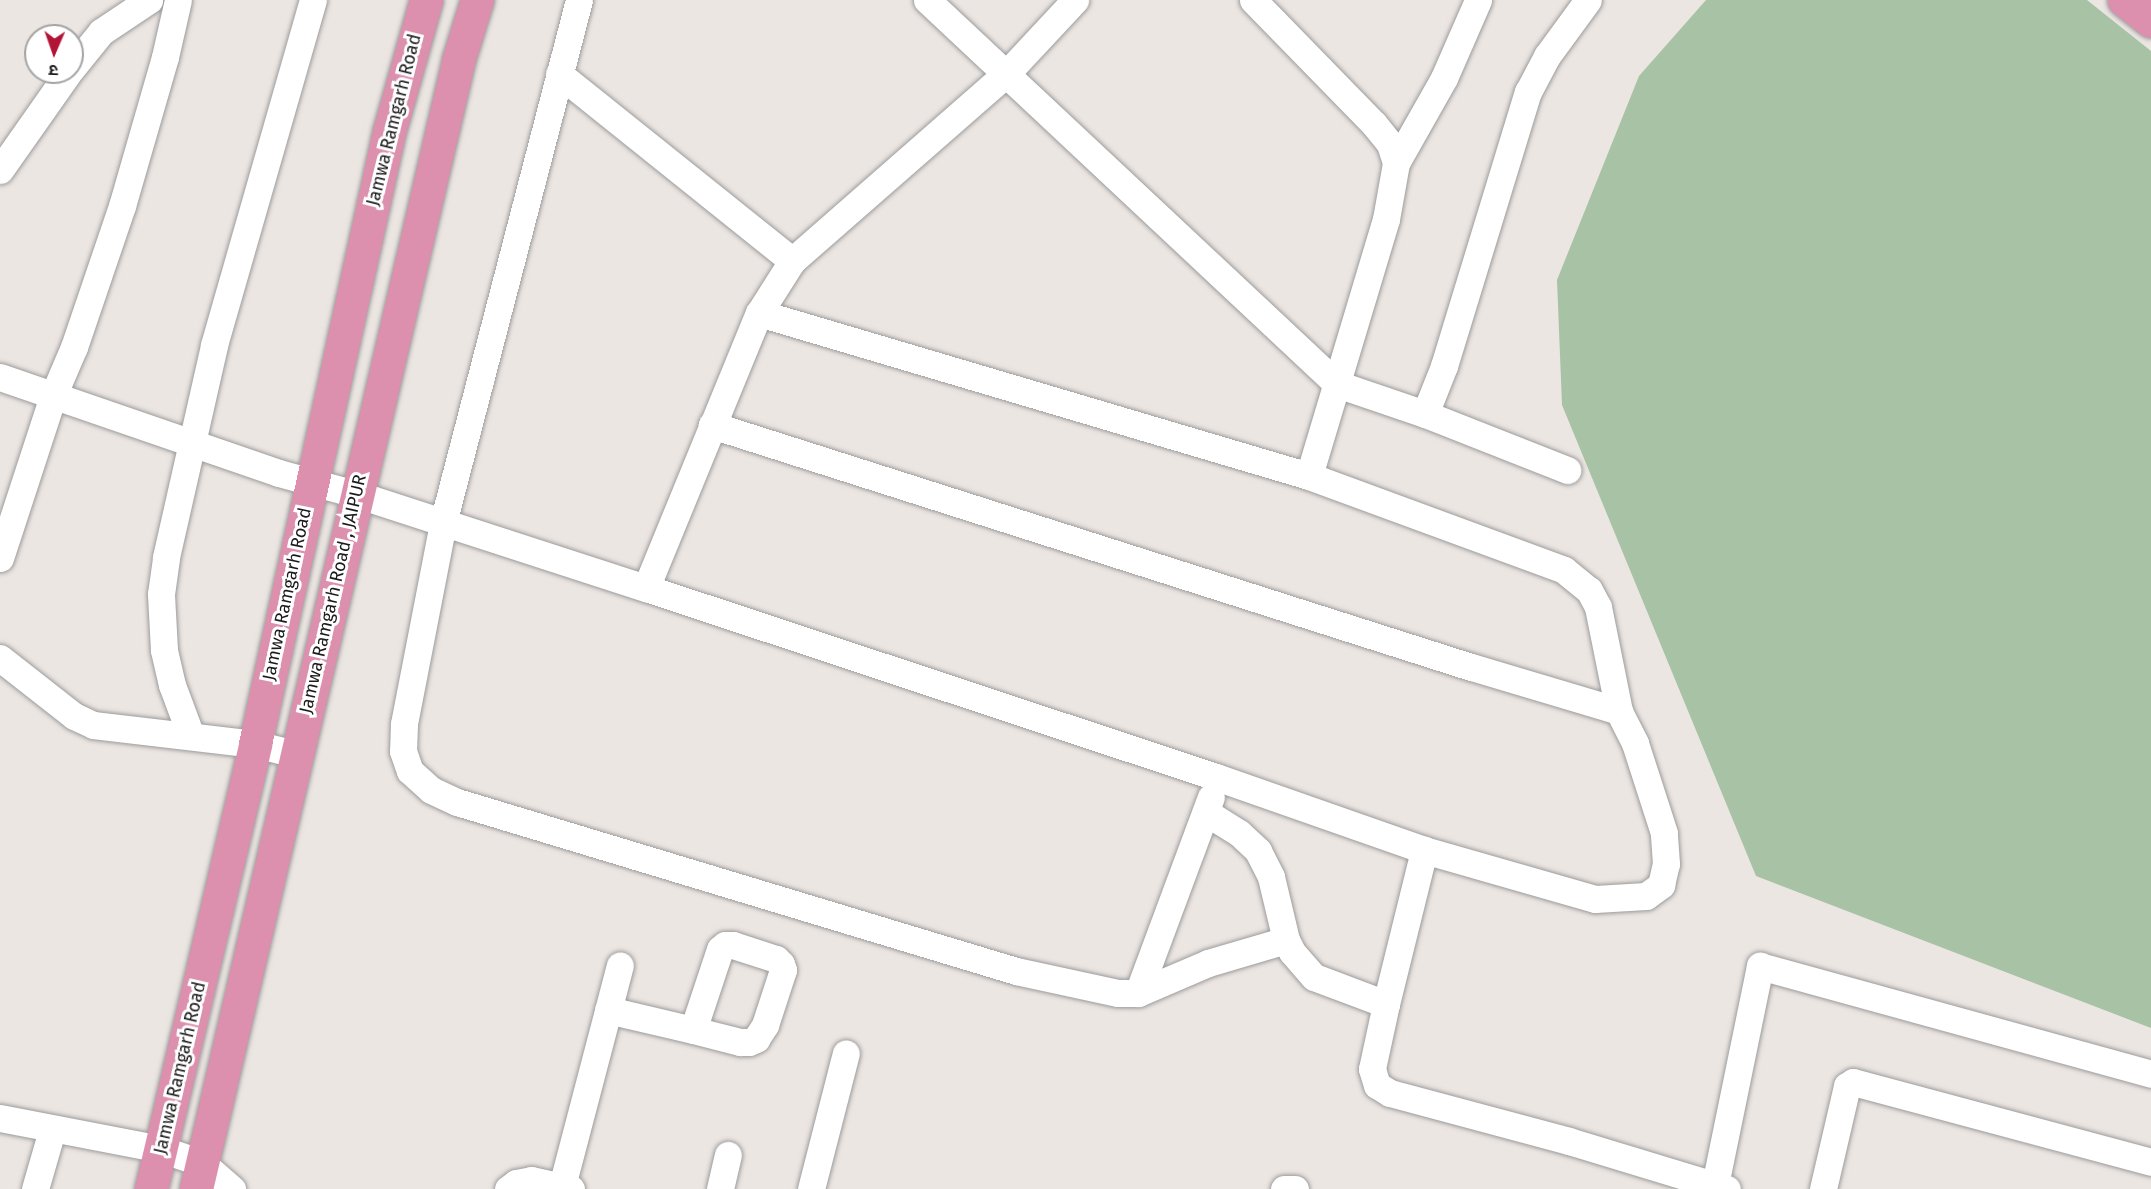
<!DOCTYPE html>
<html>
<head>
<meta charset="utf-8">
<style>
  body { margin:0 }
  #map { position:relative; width:2151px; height:1189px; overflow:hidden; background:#ece6e2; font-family:"Fira Sans","Noto Sans Devanagari",sans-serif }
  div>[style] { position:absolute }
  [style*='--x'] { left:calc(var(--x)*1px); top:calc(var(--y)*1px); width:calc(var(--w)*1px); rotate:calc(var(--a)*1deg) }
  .cemetery>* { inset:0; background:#a7c2a5 }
  .roads { filter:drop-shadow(0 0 2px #9c9c9c) drop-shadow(0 0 2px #9c9c9c) }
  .minor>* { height:27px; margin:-13.5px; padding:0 13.5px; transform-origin:13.5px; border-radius:13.5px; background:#fff }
  .highway>* { height:33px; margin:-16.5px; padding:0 16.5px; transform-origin:16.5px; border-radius:16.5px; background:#dc90ae }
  span { translate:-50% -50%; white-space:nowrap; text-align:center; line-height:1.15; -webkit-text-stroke:6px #fff; paint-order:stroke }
  .street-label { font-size:18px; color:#1b1b1b }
  .north { position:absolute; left:24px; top:24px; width:60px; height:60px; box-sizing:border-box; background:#fff; border:2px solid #a4a4a4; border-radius:50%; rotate:182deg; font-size:16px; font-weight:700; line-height:24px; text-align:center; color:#1b1b1b }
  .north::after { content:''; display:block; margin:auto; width:21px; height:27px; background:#b31435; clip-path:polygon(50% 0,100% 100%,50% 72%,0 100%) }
</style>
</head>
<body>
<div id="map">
  <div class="cemetery">
    <i style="clip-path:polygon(1706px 0,2087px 0,2151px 51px,2151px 1028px,1756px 876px,1562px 405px,1557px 280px,1639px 76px)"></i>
  </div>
  <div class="roads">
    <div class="minor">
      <i style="--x:579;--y:0;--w:540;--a:104.58"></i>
      <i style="--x:443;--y:523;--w:205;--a:101"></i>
      <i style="--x:404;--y:724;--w:27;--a:92"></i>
      <i style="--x:403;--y:751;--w:21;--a:71"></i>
      <i style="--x:410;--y:771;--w:28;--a:42"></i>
      <i style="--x:431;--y:790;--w:29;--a:25"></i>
      <i style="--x:457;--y:802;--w:584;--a:16.82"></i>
      <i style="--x:1016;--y:971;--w:104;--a:12.2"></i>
      <i style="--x:1118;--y:993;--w:20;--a:0"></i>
      <i style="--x:1138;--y:993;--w:76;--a:-23.2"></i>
      <i style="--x:1208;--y:963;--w:81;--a:-16.4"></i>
      <i style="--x:927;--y:0;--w:562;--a:43.12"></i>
      <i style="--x:1337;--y:384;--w:93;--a:18.8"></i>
      <i style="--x:1425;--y:414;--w:52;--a:-68.4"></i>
      <i style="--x:1444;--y:366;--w:287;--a:-73"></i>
      <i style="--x:1528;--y:92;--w:41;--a:-62.2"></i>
      <i style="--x:1547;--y:56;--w:69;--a:-53.8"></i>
      <i style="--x:1253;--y:0;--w:173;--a:45.7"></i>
      <i style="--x:1374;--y:124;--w:26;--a:51"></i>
      <i style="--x:1390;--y:144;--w:20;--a:72"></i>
      <i style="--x:1396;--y:163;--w:57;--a:100.1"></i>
      <i style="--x:1386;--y:219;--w:268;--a:106.7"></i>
      <i style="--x:72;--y:68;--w:46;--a:-51.1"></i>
      <i style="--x:101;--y:32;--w:58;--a:-33.7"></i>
      <i style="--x:559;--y:74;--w:299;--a:38.7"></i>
      <i style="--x:1396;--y:163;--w:98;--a:-60.5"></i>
      <i style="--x:1444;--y:78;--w:85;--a:-66.4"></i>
      <i style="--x:0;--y:170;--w:120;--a:-54.9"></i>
      <i style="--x:759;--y:313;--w:574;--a:16.51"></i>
      <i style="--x:1309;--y:476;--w:272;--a:20.2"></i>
      <i style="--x:1564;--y:570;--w:32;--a:39"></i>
      <i style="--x:1589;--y:590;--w:19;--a:62"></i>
      <i style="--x:1598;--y:607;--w:106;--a:78.6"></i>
      <i style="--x:0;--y:377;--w:295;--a:19"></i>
      <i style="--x:279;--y:473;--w:80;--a:15.3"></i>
      <i style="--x:356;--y:494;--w:305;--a:18"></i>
      <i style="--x:646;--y:588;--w:601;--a:18.34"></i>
      <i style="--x:1216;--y:777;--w:220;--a:19.3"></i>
      <i style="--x:1424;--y:850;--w:178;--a:16"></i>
      <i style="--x:1595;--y:899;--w:51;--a:-3.4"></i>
      <i style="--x:1646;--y:896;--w:19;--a:-36"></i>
      <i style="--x:1661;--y:885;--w:22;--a:-77"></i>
      <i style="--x:1666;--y:864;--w:31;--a:-94"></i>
      <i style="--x:1664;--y:833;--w:95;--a:-107.9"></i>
      <i style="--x:1635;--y:743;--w:36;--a:-117"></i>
      <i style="--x:1619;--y:711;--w:154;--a:-163.4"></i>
      <i style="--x:1471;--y:667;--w:797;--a:-162.32"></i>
      <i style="--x:1425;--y:414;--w:153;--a:21.5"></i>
      <i style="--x:0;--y:558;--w:170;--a:-71.9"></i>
      <i style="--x:53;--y:396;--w:53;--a:-66.8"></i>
      <i style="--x:74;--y:347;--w:149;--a:-71.2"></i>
      <i style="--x:122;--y:206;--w:155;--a:-73.9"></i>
      <i style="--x:165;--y:57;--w:58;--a:-77.2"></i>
      <i style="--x:646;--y:588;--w:297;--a:-67.7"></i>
      <i style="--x:759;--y:313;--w:62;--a:-57.6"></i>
      <i style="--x:792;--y:261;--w:286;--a:-41.2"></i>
      <i style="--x:1007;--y:73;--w:100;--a:-47"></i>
      <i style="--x:0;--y:658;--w:94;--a:38.1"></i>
      <i style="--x:74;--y:716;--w:21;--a:25"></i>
      <i style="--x:93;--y:725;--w:163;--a:6.7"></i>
      <i style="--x:255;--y:744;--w:41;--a:14"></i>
      <i style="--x:191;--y:736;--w:54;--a:-110.4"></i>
      <i style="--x:172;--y:685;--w:36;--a:-103"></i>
      <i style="--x:164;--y:650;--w:56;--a:-93.1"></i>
      <i style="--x:161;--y:594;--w:37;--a:-82"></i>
      <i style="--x:166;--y:557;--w:217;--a:-77.2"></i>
      <i style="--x:214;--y:345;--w:359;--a:-74"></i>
      <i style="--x:1207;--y:813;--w:38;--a:32"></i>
      <i style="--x:1239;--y:833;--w:26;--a:43"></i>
      <i style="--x:1258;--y:851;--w:29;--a:63"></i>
      <i style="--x:1271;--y:877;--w:65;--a:76.6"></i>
      <i style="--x:1286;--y:940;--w:13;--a:63"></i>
      <i style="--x:1292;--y:952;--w:33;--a:49"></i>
      <i style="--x:1314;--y:977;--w:77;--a:20.6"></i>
      <i style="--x:1386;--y:1004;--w:66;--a:102.2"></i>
      <i style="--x:1372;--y:1069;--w:17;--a:73"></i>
      <i style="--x:1377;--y:1085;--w:15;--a:32"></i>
      <i style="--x:1390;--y:1093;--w:185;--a:15"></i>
      <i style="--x:1569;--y:1141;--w:165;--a:16.9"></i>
      <i style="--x:1138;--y:993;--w:209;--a:-69.6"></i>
      <i style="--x:1386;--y:1004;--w:159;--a:-76.1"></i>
      <i style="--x:608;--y:1010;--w:87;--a:13.2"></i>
      <i style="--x:693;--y:1030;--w:49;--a:14.3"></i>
      <i style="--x:740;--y:1042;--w:9;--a:0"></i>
      <i style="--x:749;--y:1042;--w:8;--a:-23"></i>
      <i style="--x:756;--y:1039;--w:17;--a:-57"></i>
      <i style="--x:765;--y:1025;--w:58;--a:-71.9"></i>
      <i style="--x:783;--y:970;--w:6;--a:-108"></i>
      <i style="--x:781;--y:964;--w:7;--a:-135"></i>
      <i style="--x:776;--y:959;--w:45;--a:-162"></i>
      <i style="--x:733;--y:945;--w:8;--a:180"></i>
      <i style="--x:725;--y:945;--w:6;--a:141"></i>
      <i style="--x:720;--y:949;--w:85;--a:108.4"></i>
      <i style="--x:0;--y:1118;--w:164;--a:10.9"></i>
      <i style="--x:161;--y:1149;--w:43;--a:18.9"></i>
      <i style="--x:202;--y:1163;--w:40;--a:41"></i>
      <i style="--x:1715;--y:1185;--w:224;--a:-78.4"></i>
      <i style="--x:1760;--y:966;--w:406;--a:15.4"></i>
      <i style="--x:562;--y:1186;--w:228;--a:-75.3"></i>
      <i style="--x:35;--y:1189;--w:61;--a:-73.9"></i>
      <i style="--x:508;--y:1189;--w:10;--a:-37"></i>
      <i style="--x:516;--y:1183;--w:15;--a:-11"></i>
      <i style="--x:531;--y:1180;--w:41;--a:12.7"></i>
      <i style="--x:720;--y:1189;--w:35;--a:-77"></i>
      <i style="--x:811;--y:1189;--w:140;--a:-75.6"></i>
      <i style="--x:1284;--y:1189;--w:11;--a:0"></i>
      <i style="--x:1823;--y:1189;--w:106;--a:-76.9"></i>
      <i style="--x:1847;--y:1086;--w:7;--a:-34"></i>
      <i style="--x:1853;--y:1082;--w:309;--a:15"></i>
    </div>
    <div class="highway">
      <i style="--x:2124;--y:0;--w:34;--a:38"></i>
      <i style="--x:151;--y:1189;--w:457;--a:-76.8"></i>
      <i style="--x:255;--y:744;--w:626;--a:-77.65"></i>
      <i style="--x:389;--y:132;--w:137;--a:-74.3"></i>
      <i style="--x:196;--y:1189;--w:1161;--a:-76.91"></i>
      <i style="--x:459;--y:58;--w:61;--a:-72.8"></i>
    </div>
  </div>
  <div class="street-label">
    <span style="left:394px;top:120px;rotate:-76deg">Jamwa Ramgarh Road</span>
    <span style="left:287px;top:594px;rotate:-78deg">Jamwa Ramgarh Road</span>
    <span style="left:333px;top:594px;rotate:-77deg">Jamwa Ramgarh Road , JAIPUR</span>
    <span style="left:180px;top:1068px;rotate:-77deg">Jamwa Ramgarh Road</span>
  </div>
  <div class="north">उ</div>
</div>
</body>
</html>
